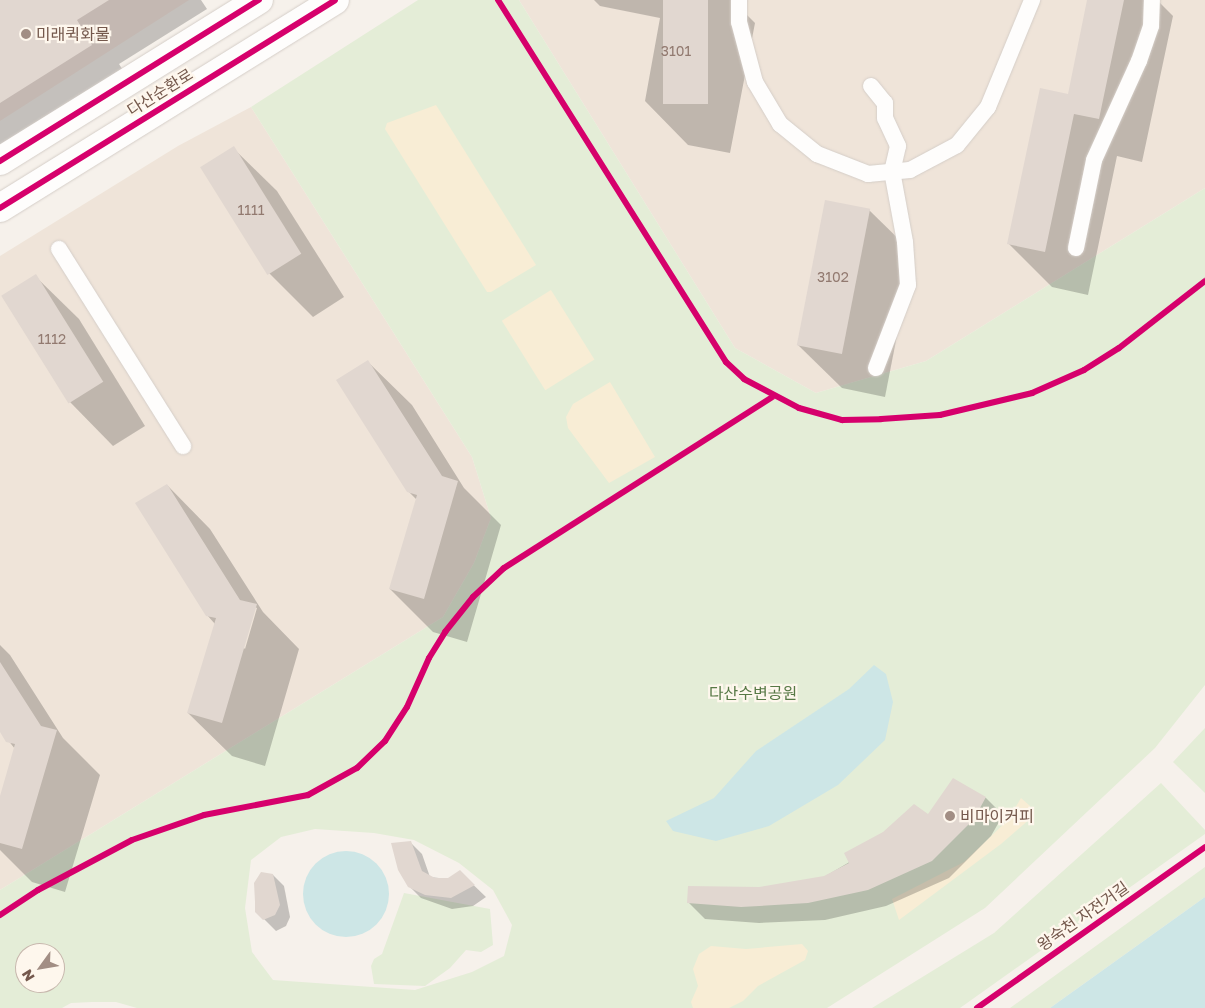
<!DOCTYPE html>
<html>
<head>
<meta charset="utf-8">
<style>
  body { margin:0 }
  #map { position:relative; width:1205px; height:1008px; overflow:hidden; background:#f6f1eb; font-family:"Golos Text","Noto Sans KR",sans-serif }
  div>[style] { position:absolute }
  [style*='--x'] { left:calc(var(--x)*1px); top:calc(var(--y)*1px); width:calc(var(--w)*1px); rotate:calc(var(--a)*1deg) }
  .residential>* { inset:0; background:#efe4d9 }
  .commercial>* { inset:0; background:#f6e6df }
  .green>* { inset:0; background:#e4edd7 }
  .sand>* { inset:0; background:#f8edd5; transform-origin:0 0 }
  .water>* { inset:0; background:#cde6e6 }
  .round { border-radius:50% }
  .shadow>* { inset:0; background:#0003 }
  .building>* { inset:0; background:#e1d7d0; transform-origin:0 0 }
  .roads { filter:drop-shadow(0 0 1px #d5cec8) drop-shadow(0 0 1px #d5cec8) }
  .lane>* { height:16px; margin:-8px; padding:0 8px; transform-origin:8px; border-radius:8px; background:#fefdfc }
  .secondary>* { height:28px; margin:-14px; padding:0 14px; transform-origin:14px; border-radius:14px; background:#fefdfc }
  .cycleway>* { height:6px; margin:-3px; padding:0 3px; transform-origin:3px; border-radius:3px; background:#d6006c }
  .dots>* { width:14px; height:14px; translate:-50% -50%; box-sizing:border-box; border:2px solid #fef7ed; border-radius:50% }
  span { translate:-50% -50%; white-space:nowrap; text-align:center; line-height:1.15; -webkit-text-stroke:4.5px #fef7ed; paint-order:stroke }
  .number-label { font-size:14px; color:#927a70 }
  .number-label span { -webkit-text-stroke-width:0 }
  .poi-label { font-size:16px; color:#74584c }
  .left { translate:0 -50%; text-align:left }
  .street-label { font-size:16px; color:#74584c }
  .park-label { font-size:16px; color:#577945 }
  .north { position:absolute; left:15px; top:943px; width:50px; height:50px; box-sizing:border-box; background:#fef7ed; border:1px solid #c7b7ad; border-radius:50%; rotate:238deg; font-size:14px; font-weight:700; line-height:20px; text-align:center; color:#74584c }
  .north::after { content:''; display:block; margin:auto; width:18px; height:22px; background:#a28e84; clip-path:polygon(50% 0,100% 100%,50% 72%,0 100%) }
</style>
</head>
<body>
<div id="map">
  <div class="residential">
    <i style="clip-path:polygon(519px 0,1205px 0,1205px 188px,926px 361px,816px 393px,735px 348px)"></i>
    <i style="clip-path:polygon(251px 107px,472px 457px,491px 518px,474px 563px,443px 617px,0 890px,0 256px,178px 146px)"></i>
  </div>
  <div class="commercial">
    <i style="clip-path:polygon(0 0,189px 0,0 121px)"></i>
  </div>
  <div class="green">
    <i style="clip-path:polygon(evenodd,418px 0,519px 0,735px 348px,816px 393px,926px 361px,1205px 188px,1205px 685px,1155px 748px,985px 908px,827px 1008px,137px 1008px,116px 1002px,92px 1002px,71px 1003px,62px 1008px,0 1008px,0 890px,443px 617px,474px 563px,491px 518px,472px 457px,251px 107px,418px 0,315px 829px,374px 833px,414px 840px,459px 863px,493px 890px,512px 925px,504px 956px,472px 972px,415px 990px,273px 980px,252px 952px,245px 908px,251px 860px,281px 837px,315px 829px,418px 0,25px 953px,55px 953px,55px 983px,25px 983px,25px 953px)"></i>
    <i style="clip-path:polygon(1205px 728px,1205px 793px,1173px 762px)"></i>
    <i style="clip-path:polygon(1161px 783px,1205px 830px,1205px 834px,960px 1008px,872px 1008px,994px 933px)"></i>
    <i style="clip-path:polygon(1205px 867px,1205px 897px,1050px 1008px,1010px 1008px)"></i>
    <i style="clip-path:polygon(404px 893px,490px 909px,493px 945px,481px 952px,466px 950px,450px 968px,425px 986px,374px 984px,371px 966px,374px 959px,382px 954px)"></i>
  </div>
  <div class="sand">
    <i style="clip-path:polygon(436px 105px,536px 265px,491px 292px,487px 292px,385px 129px,387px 123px)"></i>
    <i style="left:551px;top:290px;width:82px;height:58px;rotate:58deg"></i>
    <i style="clip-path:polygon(610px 382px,655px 457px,609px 483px,568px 428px,566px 417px,573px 404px)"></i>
    <i style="clip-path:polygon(1021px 798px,1030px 806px,1031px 818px,1001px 844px,899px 920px,892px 899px,964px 862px,1008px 820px)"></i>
    <i style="clip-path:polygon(802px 944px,808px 951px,805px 960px,758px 986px,743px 1001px,729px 1008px,693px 1008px,691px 1002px,698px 986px,693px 969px,699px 954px,711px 946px,746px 949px)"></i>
  </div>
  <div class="water">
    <i style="clip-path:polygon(874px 665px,886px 674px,893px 702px,885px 740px,838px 785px,769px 826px,716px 841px,673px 831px,666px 821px,714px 798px,756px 751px,849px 689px)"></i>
    <i class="round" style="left:303px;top:851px;width:86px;height:86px"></i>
    <i style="clip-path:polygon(1205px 897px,1205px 1008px,1050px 1008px)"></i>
  </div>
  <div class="shadow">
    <i style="clip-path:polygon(0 0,201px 0,207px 9px,119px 64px,135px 89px,0 173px)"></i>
    <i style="clip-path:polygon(594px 0,707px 0,704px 29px,707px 0,732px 0,755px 23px,730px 153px,688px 145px,645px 101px,660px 18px,600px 6px)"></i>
    <i style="clip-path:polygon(1089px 0,1157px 0,1173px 16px,1142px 162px,1117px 156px,1088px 295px,1052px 287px,1009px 244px,1069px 95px)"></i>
    <i style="clip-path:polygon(233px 148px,277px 191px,344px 297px,313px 317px,269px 273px,202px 167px)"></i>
    <i style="clip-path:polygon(869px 210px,913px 253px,885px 397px,842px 388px,798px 345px)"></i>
    <i style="clip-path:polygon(35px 276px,79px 319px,145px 426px,113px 446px,70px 402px)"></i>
    <i style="clip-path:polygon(368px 362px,412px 405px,464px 488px,501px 525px,467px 642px,433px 632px,390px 589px,417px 500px,408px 491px)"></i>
    <i style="clip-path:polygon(evenodd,167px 485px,210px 529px,263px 612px,299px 649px,265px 766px,232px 756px,188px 713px,215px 624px,207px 615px,167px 485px,255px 607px,257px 608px,245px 649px,243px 647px,255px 607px)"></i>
    <i style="clip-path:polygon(0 645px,10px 655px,63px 738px,100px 775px,65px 892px,32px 882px,0 850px,0 800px,15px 749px,0 730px)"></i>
    <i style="clip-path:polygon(953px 780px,986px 798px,1003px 815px,991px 836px,949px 878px,886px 906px,825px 920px,759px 923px,705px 919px,688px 902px,824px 877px,929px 815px)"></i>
    <i style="clip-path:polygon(410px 842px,422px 854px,430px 877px,448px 879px,460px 872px,486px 897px,473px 906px,452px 909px,421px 898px,409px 886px)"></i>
    <i style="clip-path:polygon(273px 875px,284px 886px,290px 917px,286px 926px,276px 931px,257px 912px)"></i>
  </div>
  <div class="building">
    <i style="clip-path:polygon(0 0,109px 0,77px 20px,92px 45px,0 103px)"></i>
    <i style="left:663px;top:0;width:45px;height:104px"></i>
    <i style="clip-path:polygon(1087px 0,1124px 0,1099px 119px,1074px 114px,1045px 252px,1007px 244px,1040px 88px,1068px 94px)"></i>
    <i style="left:234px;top:146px;width:127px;height:40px;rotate:58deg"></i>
    <i style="left:825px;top:200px;width:46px;height:148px;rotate:11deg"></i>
    <i style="left:36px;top:274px;width:127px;height:41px;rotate:58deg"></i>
    <i style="clip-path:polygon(368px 360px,442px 476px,458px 481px,424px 599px,389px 589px,417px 495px,407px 492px,336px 380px)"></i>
    <i style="clip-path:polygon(167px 484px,240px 600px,257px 604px,222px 723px,187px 713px,216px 618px,206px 616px,135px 503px)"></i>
    <i style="clip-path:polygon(0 662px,41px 726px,57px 730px,22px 849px,0 843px,0 796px,15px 744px,6px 742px,0 732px)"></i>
    <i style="clip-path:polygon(953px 778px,986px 797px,974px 819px,932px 861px,868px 890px,808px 903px,741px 907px,687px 903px,688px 886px,759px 887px,824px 876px,849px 863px,844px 853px,883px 832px,914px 804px,928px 814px)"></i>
    <i style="clip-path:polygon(411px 841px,422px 871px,435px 878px,448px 878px,460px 870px,475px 885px,451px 898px,425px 895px,408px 887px,398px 870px,391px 843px)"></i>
    <i style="clip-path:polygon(261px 872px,273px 874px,280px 905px,275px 915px,263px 920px,255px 912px,255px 902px,254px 883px)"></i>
  </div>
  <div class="roads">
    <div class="lane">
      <i style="--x:739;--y:0;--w:22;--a:90"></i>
      <i style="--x:739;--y:22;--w:62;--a:75.1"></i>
      <i style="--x:755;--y:82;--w:49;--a:59.2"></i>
      <i style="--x:780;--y:124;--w:48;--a:39"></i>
      <i style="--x:817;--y:154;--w:55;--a:21.4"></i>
      <i style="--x:868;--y:174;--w:42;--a:-5.4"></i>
      <i style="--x:910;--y:170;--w:53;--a:-28"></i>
      <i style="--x:957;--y:145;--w:49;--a:-50.8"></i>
      <i style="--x:988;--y:107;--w:116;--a:-67.6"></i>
      <i style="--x:871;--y:86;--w:22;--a:51"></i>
      <i style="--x:885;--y:103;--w:15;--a:90"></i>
      <i style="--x:885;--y:118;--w:31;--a:65"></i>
      <i style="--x:898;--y:146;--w:26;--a:103"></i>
      <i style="--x:892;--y:171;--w:72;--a:79.6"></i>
      <i style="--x:905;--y:242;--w:43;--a:86"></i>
      <i style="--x:908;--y:285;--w:89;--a:111.1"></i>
      <i style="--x:1076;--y:248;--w:90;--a:-78.4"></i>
      <i style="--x:1094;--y:160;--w:109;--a:-65.6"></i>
      <i style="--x:1139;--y:61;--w:37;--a:-71"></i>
      <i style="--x:1151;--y:26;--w:26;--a:-88"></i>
      <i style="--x:59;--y:249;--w:233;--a:57.8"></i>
    </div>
    <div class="secondary">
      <i style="--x:0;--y:161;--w:305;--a:-31.9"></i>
      <i style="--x:0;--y:208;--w:394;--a:-31.8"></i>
    </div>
  </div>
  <div class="cycleway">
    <i style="--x:498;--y:0;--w:428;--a:57.8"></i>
    <i style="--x:726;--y:362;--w:25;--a:43"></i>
    <i style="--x:744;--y:379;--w:62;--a:27.8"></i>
    <i style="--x:799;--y:408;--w:45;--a:15.6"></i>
    <i style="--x:842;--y:420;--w:39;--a:-1"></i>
    <i style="--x:881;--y:419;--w:59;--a:-3.9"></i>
    <i style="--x:940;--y:415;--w:95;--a:-13.4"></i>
    <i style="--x:1032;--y:393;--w:57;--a:-23.9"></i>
    <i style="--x:1084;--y:370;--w:41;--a:-32.2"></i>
    <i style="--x:1119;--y:348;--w:109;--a:-37.9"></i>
    <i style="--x:0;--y:161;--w:305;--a:-31.9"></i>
    <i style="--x:0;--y:208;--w:394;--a:-31.8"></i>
    <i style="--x:0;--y:915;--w:45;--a:-33.3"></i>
    <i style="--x:38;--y:890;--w:106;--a:-28"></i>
    <i style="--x:132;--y:840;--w:76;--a:-19.1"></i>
    <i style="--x:204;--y:815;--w:106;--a:-10.9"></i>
    <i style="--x:308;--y:795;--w:56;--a:-28.9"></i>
    <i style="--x:357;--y:768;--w:39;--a:-44"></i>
    <i style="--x:385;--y:741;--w:40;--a:-57.1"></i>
    <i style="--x:407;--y:707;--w:54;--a:-65.8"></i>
    <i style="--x:429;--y:658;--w:31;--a:-58"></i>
    <i style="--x:445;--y:632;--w:45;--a:-51.3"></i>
    <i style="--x:473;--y:597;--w:42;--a:-43.1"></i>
    <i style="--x:504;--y:568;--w:318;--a:-32.5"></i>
    <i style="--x:977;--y:1008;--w:279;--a:-35.2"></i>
  </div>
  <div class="dots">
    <i style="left:26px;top:34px;background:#a28e84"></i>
    <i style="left:950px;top:816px;background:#a28e84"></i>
  </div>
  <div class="number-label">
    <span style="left:676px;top:51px">3101</span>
    <span style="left:251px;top:210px">1111</span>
    <span style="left:833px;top:277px">3102</span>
    <span style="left:52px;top:339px">1112</span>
  </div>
  <div class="poi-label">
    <span class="left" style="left:36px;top:34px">미래퀵화물</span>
    <span class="left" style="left:960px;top:816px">비마이커피</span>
  </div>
  <div class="street-label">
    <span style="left:160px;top:92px;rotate:-32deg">다산순환로</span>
    <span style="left:1083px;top:916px;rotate:-35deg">왕숙천 자전거길</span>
  </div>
  <div class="park-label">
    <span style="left:753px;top:693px">다산수변공원</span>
  </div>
  <div class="north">N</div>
</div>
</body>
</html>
